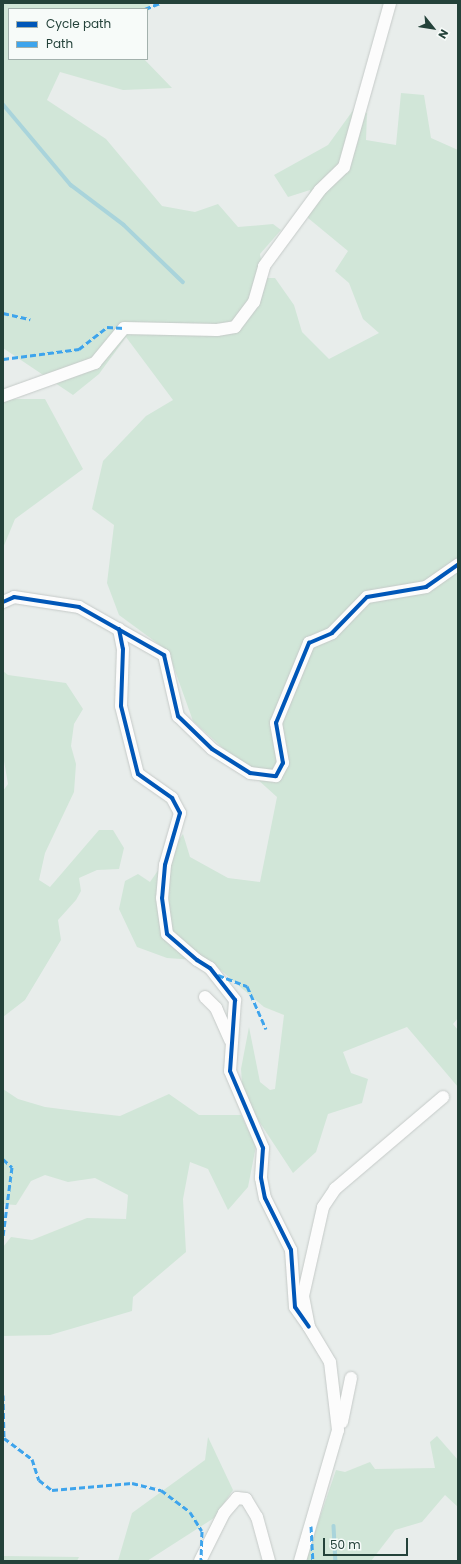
<!DOCTYPE html>
<html>
<head>
<meta charset="utf-8">
<style>
  body { margin:0 }
  #map { position:relative; width:461px; height:1564px; overflow:hidden; background:#e8edeb; font-family:Poppins,sans-serif }
  div>[style] { position:absolute }
  [style*='--x'] { left:calc(var(--x)*1px); top:calc(var(--y)*1px); width:calc(var(--w)*1px); rotate:calc(var(--a)*1deg) }
  .green>* { inset:0; background:#d1e6d8 }
  .stream>* { height:3.5px; margin:-1.75px; padding:0 1.75px; transform-origin:1.75px; border-radius:1.75px; background:#a9d4db }
  .roads { filter:drop-shadow(0 0 1px #c5cac8) drop-shadow(0 0 1px #c5cac8) }
  .minor>* { height:12px; margin:-6px; padding:0 6px; transform-origin:6px; border-radius:6px; background:#fcfcfc }
  .quiet>* { height:3px; margin-top:-1.5px; transform-origin:0; background:repeating-linear-gradient(90deg,#3ea4ec 0 6px,transparent 0 9px) }
  .cycleway>* { height:4px; margin:-2px; padding:0 2px; transform-origin:2px; border-radius:2px; background:#0057b8 }
  span { translate:-50% -50%; white-space:nowrap; text-align:center; line-height:1.15; -webkit-text-stroke:3px #f7fbf9; paint-order:stroke }
  .frame { position:absolute; inset:0; border:4px solid #24423a; pointer-events:none }
  .legend { position:absolute; left:8px; top:8px; width:140px; height:52px; box-sizing:border-box; background:#f7fbf9; border:1px solid #a3b1ad; margin:0; padding:5px 7px; list-style:none; font-size:12px; color:#24423a }
  .legend li { display:flex; align-items:center; gap:8px; height:20px }
  .legend b { width:20px; border:1px solid #a3b1ad }
  .north { position:absolute; left:413px; top:8px; width:40px; height:40px; -webkit-text-stroke:3px #f7fbf9; paint-order:stroke; rotate:120deg; font-size:11px; font-weight:700; line-height:16px; text-align:center; color:#24423a }
  .north::after { content:''; display:block; margin:auto; width:14px; height:18px; background:#24423a; clip-path:polygon(50% 0,100% 100%,50% 72%,0 100%) }
  .scale { position:absolute; left:323px; top:1538px; width:85px; height:18px; box-sizing:border-box; border:2px solid #24423a; border-top:0; padding-left:5px; font-size:12px; line-height:14px; white-space:nowrap; color:#24423a; -webkit-text-stroke:3px #f7fbf9; paint-order:stroke }
</style>
</head>
<body>
<div id="map">
  <div class="green">
    <i style="clip-path:polygon(3px 3px,150px 3px,147px 16px,147px 9px,9px 9px,9px 59px,144px 59px,172px 88px,123px 90px,60px 72px,47px 100px,106px 139px,162px 206px,195px 212px,218px 204px,238px 227px,273px 224px,281px 230px,260px 254px,264px 278px,275px 278px,294px 305px,302px 332px,329px 359px,379px 333px,363px 319px,349px 283px,335px 271px,348px 251px,308px 218px,310px 190px,288px 197px,274px 175px,328px 145px,354px 109px,367px 113px,366px 140px,396px 145px,401px 93px,424px 95px,431px 138px,458px 150px,458px 1018px,453px 1024px,458px 1030px,458px 1087px,407px 1027px,343px 1052px,351px 1073px,368px 1079px,362px 1103px,328px 1114px,316px 1152px,293px 1173px,243px 1097px,241px 1069px,249px 1027px,260px 1082px,270px 1090px,275px 1089px,284px 1015px,264px 1007px,210px 961px,167px 958px,137px 947px,119px 909px,125px 881px,138px 874px,150px 882px,183px 834px,190px 857px,228px 878px,260px 882px,277px 797px,193px 721px,168px 651px,119px 615px,107px 583px,114px 525px,92px 509px,103px 461px,146px 416px,173px 400px,126px 337px,99px 374px,73px 395px,3px 348px)"></i>
    <i style="clip-path:polygon(3px 399px,45px 399px,83px 469px,15px 519px,3px 548px)"></i>
    <i style="clip-path:polygon(3px 671px,8px 675px,66px 683px,83px 709px,74px 724px,71px 746px,76px 764px,74px 792px,45px 853px,39px 880px,50px 887px,99px 830px,113px 830px,124px 848px,119px 869px,97px 870px,79px 878px,81px 891px,76px 900px,58px 920px,61px 940px,25px 1000px,3px 1017px,3px 791px,8px 784px,3px 755px)"></i>
    <i style="clip-path:polygon(3px 1089px,18px 1099px,45px 1107px,84px 1112px,120px 1116px,169px 1094px,199px 1115px,241px 1115px,256px 1146px,248px 1187px,228px 1210px,208px 1169px,190px 1162px,183px 1199px,186px 1252px,133px 1297px,132px 1311px,50px 1335px,3px 1336px,3px 1247px,11px 1237px,32px 1240px,87px 1218px,126px 1219px,128px 1195px,95px 1178px,68px 1182px,45px 1175px,31px 1181px,16px 1205px,3px 1204px)"></i>
    <i style="clip-path:polygon(437px 1436px,458px 1460px,458px 1507px,445px 1495px,422px 1522px,395px 1530px,371px 1561px,305px 1561px,336px 1470px,345px 1472px,370px 1462px,375px 1469px,435px 1468px,430px 1442px)"></i>
    <i style="clip-path:polygon(208px 1437px,233px 1490px,214px 1518px,147px 1561px,118px 1561px,132px 1513px,205px 1460px)"></i>
    <i style="clip-path:polygon(4px 1556px,79px 1557px,77px 1561px,3px 1561px)"></i>
  </div>
  <div class="stream">
    <i style="--x:3;--y:104;--w:106;--a:50"></i>
    <i style="--x:71;--y:185;--w:66;--a:37"></i>
    <i style="--x:124;--y:225;--w:82;--a:44"></i>
    <i style="--x:334;--y:1526;--w:35;--a:87"></i>
  </div>
  <div class="roads">
    <div class="minor">
      <i style="--x:3;--y:396;--w:98;--a:-19.7"></i>
      <i style="--x:95;--y:363;--w:45;--a:-50.4"></i>
      <i style="--x:124;--y:328;--w:93;--a:1.2"></i>
      <i style="--x:217;--y:330;--w:18;--a:-9"></i>
      <i style="--x:235;--y:327;--w:31;--a:-53"></i>
      <i style="--x:254;--y:302;--w:37;--a:-74"></i>
      <i style="--x:264;--y:266;--w:94;--a:-53.6"></i>
      <i style="--x:320;--y:190;--w:33;--a:-44"></i>
      <i style="--x:344;--y:167;--w:170;--a:-74.3"></i>
      <i style="--x:3;--y:602;--w:12;--a:-24"></i>
      <i style="--x:14;--y:597;--w:66;--a:8.7"></i>
      <i style="--x:79;--y:607;--w:98;--a:29.5"></i>
      <i style="--x:164;--y:655;--w:63;--a:77.1"></i>
      <i style="--x:178;--y:716;--w:47;--a:44.1"></i>
      <i style="--x:212;--y:749;--w:45;--a:32.3"></i>
      <i style="--x:250;--y:773;--w:26;--a:7"></i>
      <i style="--x:276;--y:776;--w:15;--a:-62"></i>
      <i style="--x:283;--y:763;--w:41;--a:-99.9"></i>
      <i style="--x:276;--y:723;--w:87;--a:-67.6"></i>
      <i style="--x:309;--y:643;--w:25;--a:-23"></i>
      <i style="--x:332;--y:633;--w:50;--a:-45.8"></i>
      <i style="--x:367;--y:597;--w:60;--a:-9.6"></i>
      <i style="--x:426;--y:587;--w:39;--a:-35"></i>
      <i style="--x:119;--y:629;--w:20;--a:79"></i>
      <i style="--x:123;--y:649;--w:57;--a:92"></i>
      <i style="--x:121;--y:706;--w:70;--a:76"></i>
      <i style="--x:138;--y:774;--w:42;--a:35.2"></i>
      <i style="--x:172;--y:798;--w:17;--a:62"></i>
      <i style="--x:180;--y:813;--w:54;--a:106.1"></i>
      <i style="--x:165;--y:865;--w:33;--a:95"></i>
      <i style="--x:162;--y:898;--w:36;--a:82"></i>
      <i style="--x:167;--y:934;--w:40;--a:41"></i>
      <i style="--x:197;--y:960;--w:15;--a:32"></i>
      <i style="--x:210;--y:968;--w:41;--a:52"></i>
      <i style="--x:235;--y:1000;--w:71;--a:94"></i>
      <i style="--x:230;--y:1071;--w:84;--a:66.8"></i>
      <i style="--x:263;--y:1148;--w:30;--a:94"></i>
      <i style="--x:261;--y:1178;--w:20;--a:79"></i>
      <i style="--x:265;--y:1198;--w:58;--a:63.4"></i>
      <i style="--x:291;--y:1250;--w:57;--a:86"></i>
      <i style="--x:295;--y:1307;--w:24;--a:55"></i>
      <i style="--x:205;--y:997;--w:16;--a:45"></i>
      <i style="--x:216;--y:1008;--w:35;--a:66"></i>
      <i style="--x:342;--y:1422;--w:45;--a:-78.4"></i>
      <i style="--x:200;--y:1561;--w:54;--a:-63.4"></i>
      <i style="--x:224;--y:1513;--w:20;--a:-49"></i>
      <i style="--x:237;--y:1498;--w:9;--a:6"></i>
      <i style="--x:246;--y:1499;--w:21;--a:59"></i>
      <i style="--x:257;--y:1517;--w:46;--a:74.7"></i>
      <i style="--x:300;--y:1561;--w:136;--a:-73.8"></i>
      <i style="--x:338;--y:1430;--w:68;--a:-96.7"></i>
      <i style="--x:330;--y:1362;--w:41;--a:-121"></i>
      <i style="--x:309;--y:1327;--w:32;--a:-101"></i>
      <i style="--x:303;--y:1296;--w:91;--a:-77.3"></i>
      <i style="--x:323;--y:1207;--w:22;--a:-56"></i>
      <i style="--x:335;--y:1189;--w:142;--a:-40.4"></i>
    </div>
  </div>
  <div class="quiet">
    <i style="--x:145;--y:9;--w:16;--a:-22"></i>
    <i style="--x:3;--y:313;--w:28;--a:13"></i>
    <i style="--x:3;--y:359;--w:77;--a:-7.5"></i>
    <i style="--x:79;--y:349;--w:36;--a:-38"></i>
    <i style="--x:107;--y:327;--w:17;--a:3"></i>
    <i style="--x:218;--y:975;--w:31;--a:21"></i>
    <i style="--x:247;--y:986;--w:47;--a:66.2"></i>
    <i style="--x:3;--y:1159;--w:12;--a:42"></i>
    <i style="--x:12;--y:1167;--w:70;--a:97.4"></i>
    <i style="--x:3;--y:1395;--w:43;--a:88.7"></i>
    <i style="--x:4;--y:1438;--w:35;--a:37"></i>
    <i style="--x:32;--y:1459;--w:22;--a:72"></i>
    <i style="--x:39;--y:1480;--w:16;--a:38"></i>
    <i style="--x:52;--y:1490;--w:80;--a:-5"></i>
    <i style="--x:132;--y:1483;--w:30;--a:14"></i>
    <i style="--x:161;--y:1490;--w:36;--a:37"></i>
    <i style="--x:190;--y:1512;--w:22;--a:58"></i>
    <i style="--x:202;--y:1531;--w:29;--a:92"></i>
    <i style="--x:311;--y:1526;--w:35;--a:87"></i>
  </div>
  <div class="cycleway">
    <i style="--x:3;--y:602;--w:12;--a:-24"></i>
    <i style="--x:14;--y:597;--w:66;--a:8.7"></i>
    <i style="--x:79;--y:607;--w:98;--a:29.5"></i>
    <i style="--x:164;--y:655;--w:63;--a:77.1"></i>
    <i style="--x:178;--y:716;--w:47;--a:44.1"></i>
    <i style="--x:212;--y:749;--w:45;--a:32.3"></i>
    <i style="--x:250;--y:773;--w:26;--a:7"></i>
    <i style="--x:276;--y:776;--w:15;--a:-62"></i>
    <i style="--x:283;--y:763;--w:41;--a:-99.9"></i>
    <i style="--x:276;--y:723;--w:87;--a:-67.6"></i>
    <i style="--x:309;--y:643;--w:25;--a:-23"></i>
    <i style="--x:332;--y:633;--w:50;--a:-45.8"></i>
    <i style="--x:367;--y:597;--w:60;--a:-9.6"></i>
    <i style="--x:426;--y:587;--w:39;--a:-35"></i>
    <i style="--x:119;--y:629;--w:20;--a:79"></i>
    <i style="--x:123;--y:649;--w:57;--a:92"></i>
    <i style="--x:121;--y:706;--w:70;--a:76"></i>
    <i style="--x:138;--y:774;--w:42;--a:35.2"></i>
    <i style="--x:172;--y:798;--w:17;--a:62"></i>
    <i style="--x:180;--y:813;--w:54;--a:106.1"></i>
    <i style="--x:165;--y:865;--w:33;--a:95"></i>
    <i style="--x:162;--y:898;--w:36;--a:82"></i>
    <i style="--x:167;--y:934;--w:40;--a:41"></i>
    <i style="--x:197;--y:960;--w:15;--a:32"></i>
    <i style="--x:210;--y:968;--w:41;--a:52"></i>
    <i style="--x:235;--y:1000;--w:71;--a:94"></i>
    <i style="--x:230;--y:1071;--w:84;--a:66.8"></i>
    <i style="--x:263;--y:1148;--w:30;--a:94"></i>
    <i style="--x:261;--y:1178;--w:20;--a:79"></i>
    <i style="--x:265;--y:1198;--w:58;--a:63.4"></i>
    <i style="--x:291;--y:1250;--w:57;--a:86"></i>
    <i style="--x:295;--y:1307;--w:24;--a:55"></i>
  </div>
  <div class="frame"></div>
  <ul class="legend">
  <li><b style="height:5px;background:#0057b8"></b>Cycle path</li>
  <li><b style="height:5px;background:#3ea4ec"></b>Path</li>
  </ul>
  <div class="north">N</div>
  <div class="scale">50 m</div>
</div>
</body>
</html>
